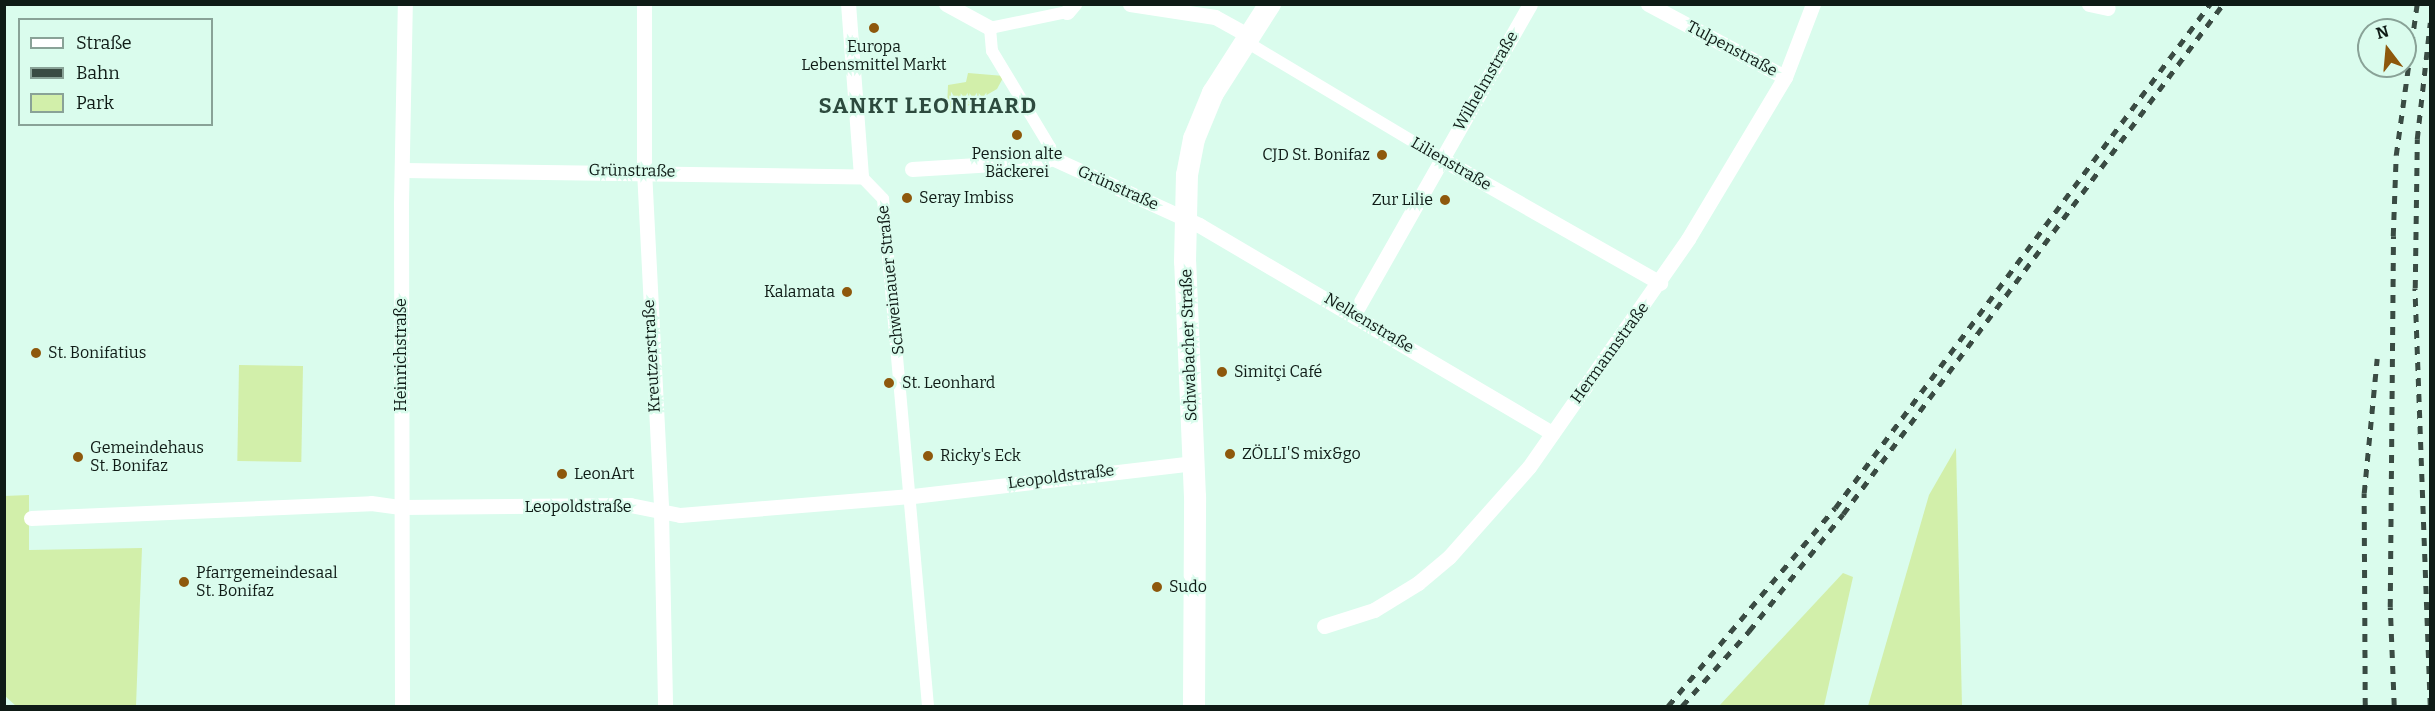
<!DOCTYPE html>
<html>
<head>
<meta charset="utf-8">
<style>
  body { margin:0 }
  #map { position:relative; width:2435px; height:711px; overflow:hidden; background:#dafced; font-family:Bitter,serif }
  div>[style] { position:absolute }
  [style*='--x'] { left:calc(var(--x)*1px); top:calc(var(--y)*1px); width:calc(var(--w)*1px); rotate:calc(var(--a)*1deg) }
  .green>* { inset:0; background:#d2efaa; transform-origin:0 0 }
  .pedestrian>* { height:12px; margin:-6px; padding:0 6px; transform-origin:6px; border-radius:6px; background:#fff }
  .minor>* { height:15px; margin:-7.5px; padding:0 7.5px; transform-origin:7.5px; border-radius:7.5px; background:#fff }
  .secondary>* { height:22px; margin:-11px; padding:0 11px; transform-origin:11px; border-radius:11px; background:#fff }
  .rail>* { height:4.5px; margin-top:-2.25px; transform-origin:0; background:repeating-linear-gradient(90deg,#3a4b43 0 8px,transparent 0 16px) }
  .dots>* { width:16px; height:16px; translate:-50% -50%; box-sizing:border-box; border:3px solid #dafced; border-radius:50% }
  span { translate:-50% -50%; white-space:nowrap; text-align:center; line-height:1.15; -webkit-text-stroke:4.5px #dafced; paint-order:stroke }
  .poi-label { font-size:16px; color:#0f1b16 }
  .right { translate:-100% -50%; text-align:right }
  .left { translate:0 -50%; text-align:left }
  .street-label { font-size:16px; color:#0f1b16 }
  .district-label { font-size:22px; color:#2d4a3e; font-weight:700; letter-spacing:1.5px }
  .frame { position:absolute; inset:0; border:6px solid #0f1b16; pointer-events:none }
  .legend { position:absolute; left:18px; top:18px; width:195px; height:108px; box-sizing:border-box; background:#dafced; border:2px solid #89a297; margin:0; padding:8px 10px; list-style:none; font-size:18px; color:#0f1b16 }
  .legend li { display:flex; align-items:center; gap:12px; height:30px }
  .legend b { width:30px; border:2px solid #89a297 }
  .north { position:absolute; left:2357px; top:18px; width:60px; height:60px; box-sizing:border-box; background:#dafced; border:2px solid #89a297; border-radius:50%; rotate:344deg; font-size:16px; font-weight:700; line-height:24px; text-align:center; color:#0f1b16 }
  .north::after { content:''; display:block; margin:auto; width:21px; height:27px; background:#8e580c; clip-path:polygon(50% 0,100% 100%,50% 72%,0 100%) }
</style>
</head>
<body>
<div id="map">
  <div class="green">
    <i style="clip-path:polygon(968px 73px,1004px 76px,997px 89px,952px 115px,947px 108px,948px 85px,966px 82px)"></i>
    <i style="left:239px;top:365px;width:64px;height:96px;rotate:1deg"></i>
    <i style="clip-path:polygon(1956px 448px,1962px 706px,1868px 706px,1929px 495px)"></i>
    <i style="clip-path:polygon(29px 495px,29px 550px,142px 548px,136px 706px,16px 706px,5px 696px,4px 496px)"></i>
    <i style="clip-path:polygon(1843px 573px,1853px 577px,1824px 706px,1719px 706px)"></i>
  </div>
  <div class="pedestrian">
    <i style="--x:1245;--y:41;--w:230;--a:30.9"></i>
    <i style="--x:1052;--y:158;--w:11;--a:-100"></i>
    <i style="--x:1050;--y:147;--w:112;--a:-121.1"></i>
    <i style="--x:992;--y:51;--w:23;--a:-95"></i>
    <i style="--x:990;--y:28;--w:79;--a:-11.7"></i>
    <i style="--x:861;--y:176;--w:32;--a:46"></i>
    <i style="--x:883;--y:199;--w:509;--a:84.93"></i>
  </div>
  <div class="minor">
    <i style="--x:644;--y:4;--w:166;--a:90"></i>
    <i style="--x:644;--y:170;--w:341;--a:87.1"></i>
    <i style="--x:661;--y:511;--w:195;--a:88.8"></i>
    <i style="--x:946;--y:4;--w:50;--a:28.6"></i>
    <i style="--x:1130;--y:4;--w:86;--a:8.7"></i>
    <i style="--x:1215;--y:17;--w:39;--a:29"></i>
    <i style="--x:1648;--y:4;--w:155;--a:28.1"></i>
    <i style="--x:2089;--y:4;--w:19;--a:12"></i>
    <i style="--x:1067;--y:12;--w:11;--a:-49"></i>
    <i style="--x:1442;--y:159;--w:251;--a:29.6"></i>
    <i style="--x:912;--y:169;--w:82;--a:-3.5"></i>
    <i style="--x:994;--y:164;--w:26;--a:18"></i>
    <i style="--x:1019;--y:172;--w:36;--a:-23"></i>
    <i style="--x:1052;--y:158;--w:162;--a:24.5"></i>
    <i style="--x:1199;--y:225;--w:410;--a:30.5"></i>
    <i style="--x:403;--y:170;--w:458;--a:0.8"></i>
    <i style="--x:861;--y:176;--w:172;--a:-94.3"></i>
    <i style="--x:1354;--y:314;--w:356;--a:-60.4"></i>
    <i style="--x:31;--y:518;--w:340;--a:-2.5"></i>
    <i style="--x:371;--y:503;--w:30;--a:8"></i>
    <i style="--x:401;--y:507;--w:229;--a:-0.5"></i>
    <i style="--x:630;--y:505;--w:51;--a:11.3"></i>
    <i style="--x:680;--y:515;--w:234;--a:-4.7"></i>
    <i style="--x:913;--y:496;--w:283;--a:-6.7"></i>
    <i style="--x:1324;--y:626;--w:52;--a:-17.7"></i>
    <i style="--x:1374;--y:610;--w:52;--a:-31.5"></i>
    <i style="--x:1418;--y:583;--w:40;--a:-40"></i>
    <i style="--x:1449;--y:557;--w:120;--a:-48.4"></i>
    <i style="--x:1529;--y:467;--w:278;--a:-55.1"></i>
    <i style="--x:1688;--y:239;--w:189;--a:-59.1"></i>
    <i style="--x:1785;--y:77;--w:78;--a:-69"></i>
    <i style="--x:402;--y:706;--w:502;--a:-90.11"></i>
    <i style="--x:401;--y:204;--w:200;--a:-88.9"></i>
  </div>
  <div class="secondary">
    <i style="--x:1194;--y:706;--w:209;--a:-89.7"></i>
    <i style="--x:1195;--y:497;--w:235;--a:-92.4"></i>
    <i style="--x:1185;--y:262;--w:87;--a:-88.7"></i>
    <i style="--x:1187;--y:175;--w:37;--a:-79"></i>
    <i style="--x:1194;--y:139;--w:50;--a:-67.6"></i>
    <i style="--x:1213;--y:93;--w:106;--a:-57.4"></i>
  </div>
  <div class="rail">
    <i style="--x:1668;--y:706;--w:259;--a:-49.9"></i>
    <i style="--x:1835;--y:508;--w:628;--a:-53.35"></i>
    <i style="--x:1682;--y:706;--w:101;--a:-48.2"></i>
    <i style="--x:1749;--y:631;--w:150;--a:-51.2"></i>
    <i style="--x:1843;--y:514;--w:636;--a:-53.31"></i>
    <i style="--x:2365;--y:706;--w:213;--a:-90.3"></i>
    <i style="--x:2364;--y:493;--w:135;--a:-84.5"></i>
    <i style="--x:2394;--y:706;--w:99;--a:-92.3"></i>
    <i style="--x:2390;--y:607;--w:371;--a:-89.5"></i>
    <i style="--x:2393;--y:236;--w:81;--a:-87.9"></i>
    <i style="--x:2396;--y:155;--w:152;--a:-82.1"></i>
    <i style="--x:2430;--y:706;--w:418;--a:-92.1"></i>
    <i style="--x:2415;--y:288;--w:149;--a:-89.2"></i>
    <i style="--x:2417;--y:139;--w:117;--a:-83.6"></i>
  </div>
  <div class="dots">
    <i style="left:874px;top:28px;background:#8e580c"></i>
    <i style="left:1017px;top:135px;background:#8e580c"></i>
    <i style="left:1382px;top:155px;background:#8e580c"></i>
    <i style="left:907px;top:198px;background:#8e580c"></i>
    <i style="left:1445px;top:200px;background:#8e580c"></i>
    <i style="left:847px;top:292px;background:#8e580c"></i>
    <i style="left:36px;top:353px;background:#8e580c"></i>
    <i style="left:1222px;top:372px;background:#8e580c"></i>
    <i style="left:889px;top:383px;background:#8e580c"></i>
    <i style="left:1230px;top:454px;background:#8e580c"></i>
    <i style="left:928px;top:456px;background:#8e580c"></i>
    <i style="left:78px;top:457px;background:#8e580c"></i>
    <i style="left:562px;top:474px;background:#8e580c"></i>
    <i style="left:184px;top:582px;background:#8e580c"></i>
    <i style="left:1157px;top:587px;background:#8e580c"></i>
  </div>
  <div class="poi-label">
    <span style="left:874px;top:56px">Europa<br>Lebensmittel Markt</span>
    <span style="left:1017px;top:163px">Pension alte<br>Bäckerei</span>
    <span class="right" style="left:1370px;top:155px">CJD St. Bonifaz</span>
    <span class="left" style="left:919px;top:198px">Seray Imbiss</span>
    <span class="right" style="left:1433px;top:200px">Zur Lilie</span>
    <span class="right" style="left:835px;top:292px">Kalamata</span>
    <span class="left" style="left:48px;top:353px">St. Bonifatius</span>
    <span class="left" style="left:1234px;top:372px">Simitçi Café</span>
    <span class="left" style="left:902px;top:383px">St. Leonhard</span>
    <span class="left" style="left:90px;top:457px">Gemeindehaus<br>St. Bonifaz</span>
    <span class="left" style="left:1242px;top:454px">ZÖLLI'S mix&amp;go</span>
    <span class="left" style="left:940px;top:456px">Ricky's Eck</span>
    <span class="left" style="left:574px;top:474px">LeonArt</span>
    <span class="left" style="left:196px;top:582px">Pfarrgemeindesaal<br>St. Bonifaz</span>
    <span class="left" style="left:1169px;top:587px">Sudo</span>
  </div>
  <div class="street-label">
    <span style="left:1732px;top:49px;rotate:28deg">Tulpenstraße</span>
    <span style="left:1486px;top:81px;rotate:-60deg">Wilhelmstraße</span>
    <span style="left:1451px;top:164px;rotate:30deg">Lilienstraße</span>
    <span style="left:632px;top:171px;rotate:1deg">Grünstraße</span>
    <span style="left:1118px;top:188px;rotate:24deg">Grünstraße</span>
    <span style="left:891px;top:280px;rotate:-96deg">Schweinauer Straße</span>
    <span style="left:1369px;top:323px;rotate:31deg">Nelkenstraße</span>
    <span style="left:1189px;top:345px;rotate:-92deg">Schwabacher Straße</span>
    <span style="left:1610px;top:353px;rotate:-54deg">Hermannstraße</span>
    <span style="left:401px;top:355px;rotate:-90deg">Heinrichstraße</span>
    <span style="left:652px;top:356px;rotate:-93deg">Kreutzerstraße</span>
    <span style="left:1061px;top:477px;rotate:-7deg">Leopoldstraße</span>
    <span style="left:578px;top:507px">Leopoldstraße</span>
  </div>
  <div class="district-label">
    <span style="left:928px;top:106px">SANKT LEONHARD</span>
  </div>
  <div class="frame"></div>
  <ul class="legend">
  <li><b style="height:8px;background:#fff"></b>Straße</li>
  <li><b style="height:8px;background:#3a4b43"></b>Bahn</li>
  <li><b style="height:16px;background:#d2efaa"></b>Park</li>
  </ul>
  <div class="north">N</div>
</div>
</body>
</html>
